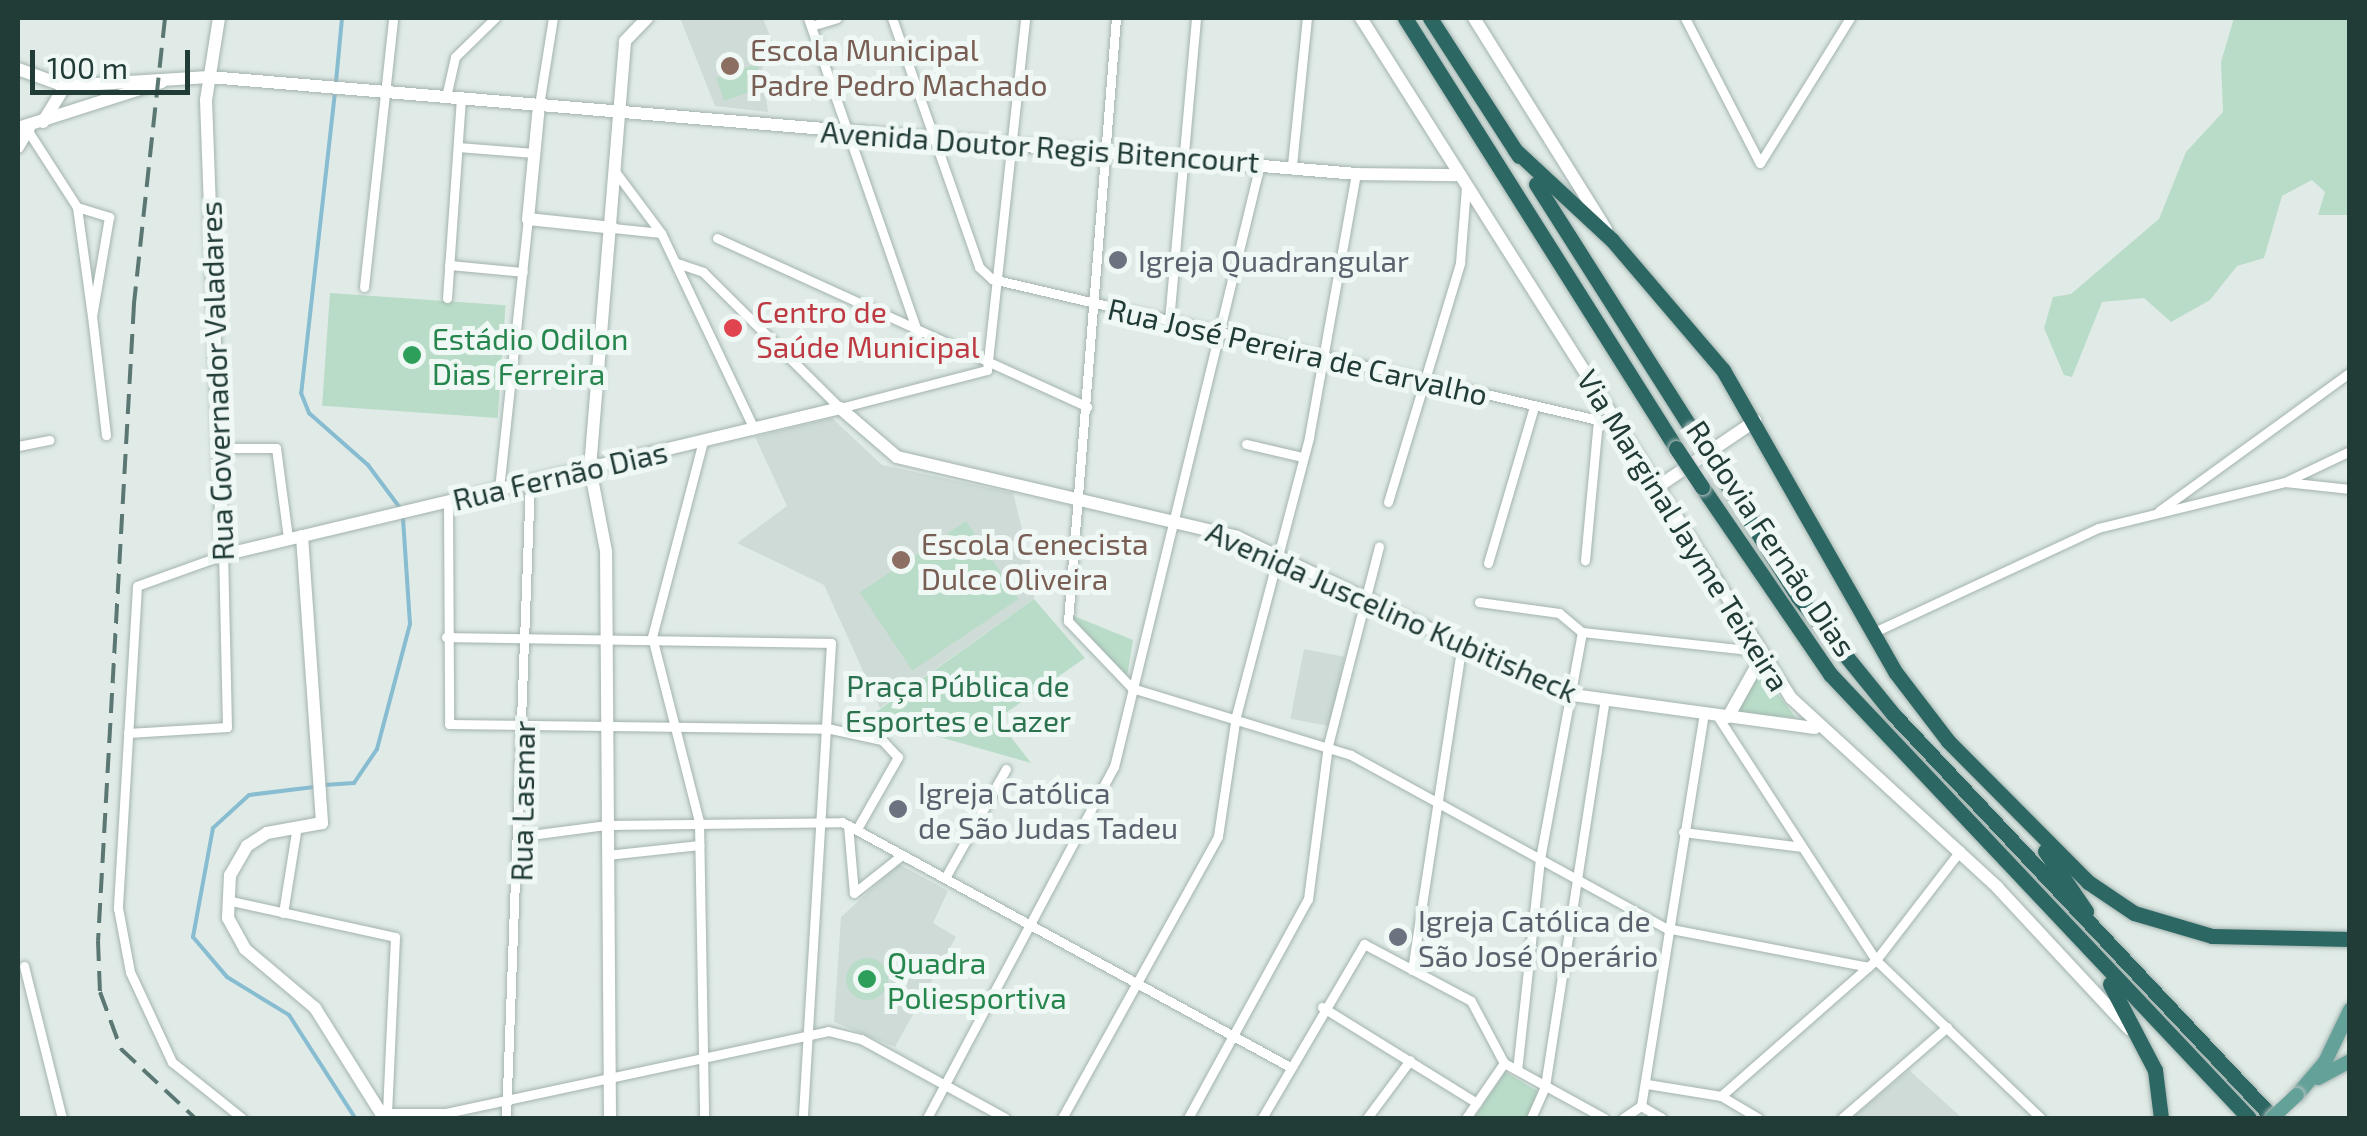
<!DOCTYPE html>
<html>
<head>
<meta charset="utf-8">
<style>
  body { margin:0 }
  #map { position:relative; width:2367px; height:1136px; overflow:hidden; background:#e0ebe7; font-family:"Exo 2",sans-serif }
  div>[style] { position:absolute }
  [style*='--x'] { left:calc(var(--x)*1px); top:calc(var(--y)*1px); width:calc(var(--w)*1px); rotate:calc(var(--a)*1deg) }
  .built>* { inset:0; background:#cedbd7; transform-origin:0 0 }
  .green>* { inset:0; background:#b8dcc7; transform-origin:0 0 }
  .round { border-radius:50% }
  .stream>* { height:4px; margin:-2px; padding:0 2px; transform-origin:2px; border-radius:2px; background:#87bcd1 }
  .roads { filter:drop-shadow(0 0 2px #a3b3af) drop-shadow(0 0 2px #a3b3af) }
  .street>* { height:9px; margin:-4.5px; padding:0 4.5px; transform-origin:4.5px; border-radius:4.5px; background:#fff }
  .secondary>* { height:12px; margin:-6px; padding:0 6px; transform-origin:6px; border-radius:6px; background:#fff }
  .primary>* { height:14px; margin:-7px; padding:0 7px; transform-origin:7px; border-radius:7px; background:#64a199 }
  .highway>* { height:15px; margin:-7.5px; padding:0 7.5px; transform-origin:7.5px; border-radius:7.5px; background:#2c6763 }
  .rail>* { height:4px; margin-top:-2px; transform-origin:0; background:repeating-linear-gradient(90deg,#5b7773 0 20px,transparent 0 30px) }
  .bridges { filter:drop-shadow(0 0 2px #c1c8c7) drop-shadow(0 0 2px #c1c8c7) }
  .primary-bridge>* { height:14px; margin:-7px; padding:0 7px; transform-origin:7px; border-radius:7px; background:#64a199 }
  .highway-bridge>* { height:15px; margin:-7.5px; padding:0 7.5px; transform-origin:7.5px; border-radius:7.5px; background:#2c6763 }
  .dots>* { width:28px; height:28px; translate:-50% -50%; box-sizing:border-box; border:5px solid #f0f8f5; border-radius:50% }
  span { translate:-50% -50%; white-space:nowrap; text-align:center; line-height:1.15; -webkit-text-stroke:10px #f0f8f5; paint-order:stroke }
  .education-label { font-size:30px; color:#785e54 }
  .left { translate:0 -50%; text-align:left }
  .street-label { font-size:30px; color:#213b37 }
  .worship-label { font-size:30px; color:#5b616d }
  .health-label { font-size:30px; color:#be3a42 }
  .leisure-label { font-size:30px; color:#27864d }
  .park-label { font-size:30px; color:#2b724f }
  .frame { position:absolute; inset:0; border:20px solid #213b37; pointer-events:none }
  .scale { position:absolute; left:30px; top:50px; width:160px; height:45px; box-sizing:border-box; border:5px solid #213b37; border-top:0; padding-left:12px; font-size:30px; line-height:35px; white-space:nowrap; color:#213b37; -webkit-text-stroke:8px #f0f8f5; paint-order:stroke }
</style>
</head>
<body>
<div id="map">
  <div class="built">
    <i style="clip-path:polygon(680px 18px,763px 18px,776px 52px,761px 58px,768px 112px,715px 106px)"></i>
    <i style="clip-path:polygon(832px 418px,882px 465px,1013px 493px,1034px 577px,1034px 599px,880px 708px,824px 585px,737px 543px,787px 506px,755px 437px)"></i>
    <i style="left:1304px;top:649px;width:41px;height:71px;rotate:11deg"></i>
    <i style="clip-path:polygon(899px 864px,948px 891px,933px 923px,956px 937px,895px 1047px,834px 1022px,841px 917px)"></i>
    <i style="clip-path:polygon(1909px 1070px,1962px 1118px,1852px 1118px)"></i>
  </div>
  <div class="green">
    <i style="clip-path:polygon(2234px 18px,2349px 18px,2349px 215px,2318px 215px,2325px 192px,2312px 180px,2282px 196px,2264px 258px,2237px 266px,2210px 300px,2171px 322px,2144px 298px,2102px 302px,2072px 377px,2064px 375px,2044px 328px,2053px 297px,2071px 294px,2159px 219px,2186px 152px,2223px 112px,2221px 62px)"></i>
    <i style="left:757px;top:64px;width:24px;height:43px;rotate:71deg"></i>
    <i style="left:330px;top:293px;width:176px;height:113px;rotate:4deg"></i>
    <i style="left:966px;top:521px;width:94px;height:128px;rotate:56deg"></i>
    <i style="clip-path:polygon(1034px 599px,1085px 658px,997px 719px,1031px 763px,869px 717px)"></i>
    <i style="clip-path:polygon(1069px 614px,1133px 640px,1127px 677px)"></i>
    <i style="clip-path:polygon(1760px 670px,1796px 718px,1736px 713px)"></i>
    <i class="round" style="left:846px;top:958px;width:42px;height:42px"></i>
    <i style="clip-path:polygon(1505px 1072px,1539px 1092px,1527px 1118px,1474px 1118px)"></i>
  </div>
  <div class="stream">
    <i style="--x:336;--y:82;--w:64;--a:-84.6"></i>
    <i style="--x:335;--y:92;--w:303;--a:96.4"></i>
    <i style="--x:301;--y:393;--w:22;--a:68"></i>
    <i style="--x:309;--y:413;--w:79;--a:41.4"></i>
    <i style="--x:368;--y:465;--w:54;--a:53.3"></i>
    <i style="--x:324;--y:785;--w:30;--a:-4"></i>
    <i style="--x:354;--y:783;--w:41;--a:-55.9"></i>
    <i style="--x:377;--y:749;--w:129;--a:-75.2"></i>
    <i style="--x:410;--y:624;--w:106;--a:-93.8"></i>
    <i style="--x:314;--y:787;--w:65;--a:173"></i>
    <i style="--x:249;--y:795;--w:49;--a:137.5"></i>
    <i style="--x:213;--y:828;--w:111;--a:100.4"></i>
    <i style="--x:193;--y:937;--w:52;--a:49.6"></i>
    <i style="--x:227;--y:977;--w:73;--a:31.5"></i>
    <i style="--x:289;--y:1015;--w:122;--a:57.3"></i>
  </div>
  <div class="roads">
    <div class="street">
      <i style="--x:808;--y:18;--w:335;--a:70.8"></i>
      <i style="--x:892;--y:18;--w:264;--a:70.7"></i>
      <i style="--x:979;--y:267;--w:18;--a:43"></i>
      <i style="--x:992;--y:279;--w:622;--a:13.1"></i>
      <i style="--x:1598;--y:420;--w:141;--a:95.3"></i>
      <i style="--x:1116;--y:18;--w:605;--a:94.55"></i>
      <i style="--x:1068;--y:621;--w:93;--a:46.3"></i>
      <i style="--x:1132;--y:688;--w:229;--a:17"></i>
      <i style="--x:1351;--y:755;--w:359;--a:28.8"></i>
      <i style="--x:1666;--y:928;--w:206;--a:10.9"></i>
      <i style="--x:1685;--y:18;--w:163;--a:62.7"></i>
      <i style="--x:1760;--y:163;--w:171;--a:-58.2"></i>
      <i style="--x:811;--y:26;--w:27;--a:-17"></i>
      <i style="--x:446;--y:97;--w:41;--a:-77.3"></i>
      <i style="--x:455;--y:57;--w:56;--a:-44.3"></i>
      <i style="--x:539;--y:105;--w:88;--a:-80.9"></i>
      <i style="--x:28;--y:131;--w:90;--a:57.2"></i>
      <i style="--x:458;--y:147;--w:76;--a:4.5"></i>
      <i style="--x:1292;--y:165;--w:148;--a:-84.2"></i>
      <i style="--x:617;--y:174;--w:74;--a:53.3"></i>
      <i style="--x:661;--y:233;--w:217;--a:64.6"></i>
      <i style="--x:77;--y:207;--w:34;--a:17"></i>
      <i style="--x:109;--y:217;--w:100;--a:99.7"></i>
      <i style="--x:92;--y:316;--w:120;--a:83.3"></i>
      <i style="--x:77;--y:207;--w:110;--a:82.2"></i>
      <i style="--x:613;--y:228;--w:48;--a:5.9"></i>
      <i style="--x:717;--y:238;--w:407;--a:24.5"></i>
      <i style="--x:677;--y:263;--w:28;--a:19"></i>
      <i style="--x:703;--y:272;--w:193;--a:44.8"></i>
      <i style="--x:840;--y:408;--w:152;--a:-14.5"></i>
      <i style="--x:987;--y:370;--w:354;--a:-83.8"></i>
      <i style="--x:449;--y:265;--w:74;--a:5.4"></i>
      <i style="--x:364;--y:287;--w:271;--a:-83.8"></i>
      <i style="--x:447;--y:298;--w:199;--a:-86"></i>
      <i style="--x:1169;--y:321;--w:304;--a:-84.9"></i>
      <i style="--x:703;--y:441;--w:203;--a:104.6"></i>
      <i style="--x:652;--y:637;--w:191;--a:75.7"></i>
      <i style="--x:699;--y:822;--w:296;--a:89"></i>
      <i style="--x:1246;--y:444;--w:57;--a:13.1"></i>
      <i style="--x:18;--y:446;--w:32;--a:-11"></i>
      <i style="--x:217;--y:448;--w:59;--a:0"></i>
      <i style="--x:276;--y:448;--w:91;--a:82.4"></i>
      <i style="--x:2287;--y:481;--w:70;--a:-25.5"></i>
      <i style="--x:499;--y:489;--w:272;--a:-83.9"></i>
      <i style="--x:448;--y:502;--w:222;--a:89.7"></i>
      <i style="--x:449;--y:724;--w:382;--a:0.7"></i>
      <i style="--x:831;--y:729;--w:52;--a:12.2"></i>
      <i style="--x:882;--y:740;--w:23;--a:47"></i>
      <i style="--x:898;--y:757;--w:83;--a:119.7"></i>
      <i style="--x:1388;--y:502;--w:250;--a:-73.2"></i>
      <i style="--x:1460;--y:263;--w:77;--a:-85.5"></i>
      <i style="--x:2159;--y:511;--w:236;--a:-36"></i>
      <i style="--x:1488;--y:563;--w:163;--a:-73.6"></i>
      <i style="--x:1479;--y:602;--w:81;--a:7.8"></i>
      <i style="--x:1559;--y:613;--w:30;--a:40"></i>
      <i style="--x:1582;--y:632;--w:231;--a:100.5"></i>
      <i style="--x:1540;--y:859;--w:212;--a:96.2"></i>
      <i style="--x:1582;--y:632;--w:175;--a:6.2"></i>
      <i style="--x:1872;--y:633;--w:249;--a:-24.9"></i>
      <i style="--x:2098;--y:528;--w:193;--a:-13.8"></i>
      <i style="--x:2285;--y:482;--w:65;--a:6.1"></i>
      <i style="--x:446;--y:637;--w:385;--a:0.9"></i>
      <i style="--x:831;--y:643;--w:476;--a:93.4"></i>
      <i style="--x:1718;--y:717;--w:290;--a:57"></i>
      <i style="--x:1876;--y:960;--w:228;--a:43.8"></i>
      <i style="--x:128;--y:733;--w:99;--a:-3.5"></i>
      <i style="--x:227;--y:727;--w:172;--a:-91.3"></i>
      <i style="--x:223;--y:555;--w:91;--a:160.2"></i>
      <i style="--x:137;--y:586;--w:323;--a:93.4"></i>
      <i style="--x:118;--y:908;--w:65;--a:79.4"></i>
      <i style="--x:130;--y:972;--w:99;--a:65"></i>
      <i style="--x:172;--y:1062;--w:90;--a:38.7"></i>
      <i style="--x:848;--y:825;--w:68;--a:85"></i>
      <i style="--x:854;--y:893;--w:61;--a:-38.4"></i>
      <i style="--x:1683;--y:832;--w:120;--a:7.2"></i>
      <i style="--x:523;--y:836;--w:85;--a:-7.5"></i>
      <i style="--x:607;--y:825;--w:235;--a:-0.7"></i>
      <i style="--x:842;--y:822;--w:511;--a:28.67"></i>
      <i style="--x:607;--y:855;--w:93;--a:-6.2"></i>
      <i style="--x:945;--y:878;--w:125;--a:-60.8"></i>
      <i style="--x:227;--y:900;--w:172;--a:12.4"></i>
      <i style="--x:395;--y:937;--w:174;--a:92.6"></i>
      <i style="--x:283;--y:913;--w:88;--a:-80.9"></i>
      <i style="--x:24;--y:966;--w:157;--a:76"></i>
      <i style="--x:1412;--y:970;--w:332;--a:-81.3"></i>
      <i style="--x:1322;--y:1007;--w:182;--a:31.8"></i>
      <i style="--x:1647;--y:1084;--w:75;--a:9.2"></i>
      <i style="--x:1721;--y:1096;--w:43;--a:30.7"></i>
      <i style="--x:1721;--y:1096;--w:206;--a:-41.3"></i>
      <i style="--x:1876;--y:960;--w:138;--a:-52.4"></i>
      <i style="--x:1641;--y:1106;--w:394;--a:-80.9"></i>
      <i style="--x:1641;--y:1106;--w:24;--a:30"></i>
      <i style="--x:381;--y:1113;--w:65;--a:0"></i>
      <i style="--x:446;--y:1113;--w:391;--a:-12.1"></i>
      <i style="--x:828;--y:1031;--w:34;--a:14"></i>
      <i style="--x:861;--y:1039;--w:164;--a:28.7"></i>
      <i style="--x:506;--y:1118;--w:636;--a:-87.84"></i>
      <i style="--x:927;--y:1118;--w:398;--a:-62"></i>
      <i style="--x:1114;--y:767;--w:620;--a:-76.39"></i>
      <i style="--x:1062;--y:1118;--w:322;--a:-61"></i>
      <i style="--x:1218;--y:836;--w:121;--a:-81.5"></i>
      <i style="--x:1236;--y:716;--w:288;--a:-75.3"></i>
      <i style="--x:1309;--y:437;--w:267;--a:-79.9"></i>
      <i style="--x:1188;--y:1118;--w:250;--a:-61.3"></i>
      <i style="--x:1308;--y:899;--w:155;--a:-82.6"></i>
      <i style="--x:1328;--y:745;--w:205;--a:-75.6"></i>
      <i style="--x:1262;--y:1118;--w:202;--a:-59.6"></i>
      <i style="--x:1364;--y:944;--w:121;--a:28"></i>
      <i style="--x:1471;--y:1001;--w:70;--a:62"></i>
      <i style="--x:1504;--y:1063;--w:114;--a:28.8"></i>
      <i style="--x:1367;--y:1118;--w:72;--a:-53.4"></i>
      <i style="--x:1466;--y:1118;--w:67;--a:-55.4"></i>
      <i style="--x:1531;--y:1118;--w:35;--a:-66"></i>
      <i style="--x:1545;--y:1086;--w:391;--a:-81.2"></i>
      <i style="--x:1623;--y:1118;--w:22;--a:-34"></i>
      <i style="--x:1842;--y:1118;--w:139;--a:-40.9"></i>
    </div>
    <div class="secondary">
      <i style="--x:219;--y:18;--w:83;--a:99"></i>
      <i style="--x:206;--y:100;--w:455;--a:87.9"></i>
      <i style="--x:223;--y:555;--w:634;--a:-13.4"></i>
      <i style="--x:840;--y:408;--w:75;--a:40.7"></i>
      <i style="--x:897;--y:457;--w:349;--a:13.2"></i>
      <i style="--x:1237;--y:537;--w:365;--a:25.5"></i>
      <i style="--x:1566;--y:694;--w:251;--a:7.8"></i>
      <i style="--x:1361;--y:18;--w:805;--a:57.69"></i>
      <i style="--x:1791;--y:698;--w:280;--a:42.5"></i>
      <i style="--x:1997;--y:887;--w:194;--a:47.1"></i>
      <i style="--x:1474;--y:18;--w:249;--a:58"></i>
      <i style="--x:18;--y:69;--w:50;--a:19.9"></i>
      <i style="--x:65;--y:86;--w:144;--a:-3.6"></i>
      <i style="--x:209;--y:77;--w:1151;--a:4.83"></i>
      <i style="--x:1356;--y:174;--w:103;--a:0.6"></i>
      <i style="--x:539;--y:105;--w:115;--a:95.5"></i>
      <i style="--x:528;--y:219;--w:85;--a:6"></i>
      <i style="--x:43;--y:122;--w:42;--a:-58.6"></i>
      <i style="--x:18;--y:128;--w:151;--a:-17.7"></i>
      <i style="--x:18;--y:147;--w:22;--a:-60"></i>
      <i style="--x:1656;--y:488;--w:120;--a:-34.1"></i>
      <i style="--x:302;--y:536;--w:288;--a:86"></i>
      <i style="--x:322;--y:823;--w:56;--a:169.7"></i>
      <i style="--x:267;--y:833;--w:24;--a:147"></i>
      <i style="--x:247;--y:846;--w:34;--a:120"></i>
      <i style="--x:230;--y:875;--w:43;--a:92.7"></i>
      <i style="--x:228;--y:918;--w:35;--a:61"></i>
      <i style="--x:245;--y:949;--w:92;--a:40.1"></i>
      <i style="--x:315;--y:1008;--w:130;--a:57.9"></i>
      <i style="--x:1728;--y:717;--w:68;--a:-60.8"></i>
      <i style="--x:610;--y:1118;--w:567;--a:-90.4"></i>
      <i style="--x:606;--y:551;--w:85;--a:-100.9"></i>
      <i style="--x:590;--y:468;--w:428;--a:-85.3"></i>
      <i style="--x:625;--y:41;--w:32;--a:-46"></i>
    </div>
    <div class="primary">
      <i style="--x:2318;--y:1078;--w:36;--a:-28"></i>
      <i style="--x:2297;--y:1095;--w:43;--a:-49.7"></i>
      <i style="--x:2325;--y:1062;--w:58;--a:-64.3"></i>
    </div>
    <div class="highway">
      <i style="--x:1405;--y:18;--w:508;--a:57.78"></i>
      <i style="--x:1430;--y:18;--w:164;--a:57.2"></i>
      <i style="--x:1515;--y:150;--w:132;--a:42.9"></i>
      <i style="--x:1612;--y:240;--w:171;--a:49.5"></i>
      <i style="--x:1723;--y:370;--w:349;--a:60.3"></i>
      <i style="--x:1896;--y:673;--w:86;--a:52.6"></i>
      <i style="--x:1948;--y:741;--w:199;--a:45.2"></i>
      <i style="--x:2088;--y:882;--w:55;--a:34"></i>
      <i style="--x:2134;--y:913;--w:81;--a:16.4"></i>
      <i style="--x:2212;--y:936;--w:138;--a:1.2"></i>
      <i style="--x:1536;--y:184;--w:291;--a:57.6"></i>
      <i style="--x:1721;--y:475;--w:144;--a:57.7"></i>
      <i style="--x:1798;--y:597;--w:151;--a:50.9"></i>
      <i style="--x:1893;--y:714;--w:555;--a:46.75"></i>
      <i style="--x:1702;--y:487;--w:227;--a:55.6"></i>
      <i style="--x:1830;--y:674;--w:610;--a:46.66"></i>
      <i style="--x:2045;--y:851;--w:73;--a:55.7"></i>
      <i style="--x:2110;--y:984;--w:97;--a:62.4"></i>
      <i style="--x:2155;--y:1070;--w:48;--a:82.9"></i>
    </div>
  </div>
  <div class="rail">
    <i style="--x:165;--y:18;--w:288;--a:96.2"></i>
    <i style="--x:134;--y:304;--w:638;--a:93.23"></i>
    <i style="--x:98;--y:941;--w:51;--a:87.8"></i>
    <i style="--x:100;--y:992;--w:61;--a:69.8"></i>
    <i style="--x:121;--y:1049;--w:101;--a:43"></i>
  </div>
  <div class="bridges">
    <div class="primary-bridge">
      <i style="--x:2272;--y:1118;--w:34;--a:-43"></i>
    </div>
    <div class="highway-bridge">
      <i style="--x:1692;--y:430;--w:54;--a:57.2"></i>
      <i style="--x:1676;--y:448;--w:47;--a:56.3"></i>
    </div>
  </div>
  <div class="dots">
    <i style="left:730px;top:66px;background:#8d6e63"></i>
    <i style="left:1118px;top:260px;background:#6b7280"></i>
    <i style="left:733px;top:328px;background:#e0444e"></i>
    <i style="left:412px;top:355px;background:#2e9e5b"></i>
    <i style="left:901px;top:560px;background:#8d6e63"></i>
    <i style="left:898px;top:809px;background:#6b7280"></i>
    <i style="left:1398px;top:937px;background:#6b7280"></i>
    <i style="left:867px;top:979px;background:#2e9e5b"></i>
  </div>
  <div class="education-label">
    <span class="left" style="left:750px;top:66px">Escola Municipal<br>Padre Pedro Machado</span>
    <span class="left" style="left:921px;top:560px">Escola Cenecista<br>Dulce Oliveira</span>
  </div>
  <div class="street-label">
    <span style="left:1040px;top:146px;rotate:4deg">Avenida Doutor Regis Bitencourt</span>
    <span style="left:1298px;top:351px;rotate:13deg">Rua José Pereira de Carvalho</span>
    <span style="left:216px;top:381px;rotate:-92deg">Rua Governador Valadares</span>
    <span style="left:560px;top:475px;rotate:-13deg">Rua Fernão Dias</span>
    <span style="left:1684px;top:530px;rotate:58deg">Via Marginal Jayme Teixeira</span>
    <span style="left:1772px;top:538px;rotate:56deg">Rodovia Fernão Dias</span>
    <span style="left:1392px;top:611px;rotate:24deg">Avenida Juscelino Kubitisheck</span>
    <span style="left:522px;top:801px;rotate:-89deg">Rua Lasmar</span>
  </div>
  <div class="worship-label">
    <span class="left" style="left:1138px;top:260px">Igreja Quadrangular</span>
    <span class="left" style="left:918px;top:809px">Igreja Católica<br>de São Judas Tadeu</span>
    <span class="left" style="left:1418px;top:937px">Igreja Católica de<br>São José Operário</span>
  </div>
  <div class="health-label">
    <span class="left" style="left:756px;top:328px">Centro de<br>Saúde Municipal</span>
  </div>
  <div class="leisure-label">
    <span class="left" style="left:432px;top:355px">Estádio Odilon<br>Dias Ferreira</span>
    <span class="left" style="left:887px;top:979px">Quadra<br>Poliesportiva</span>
  </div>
  <div class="park-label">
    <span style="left:958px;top:702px">Praça Pública de<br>Esportes e Lazer</span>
  </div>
  <div class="frame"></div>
  <div class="scale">100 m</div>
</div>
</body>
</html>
